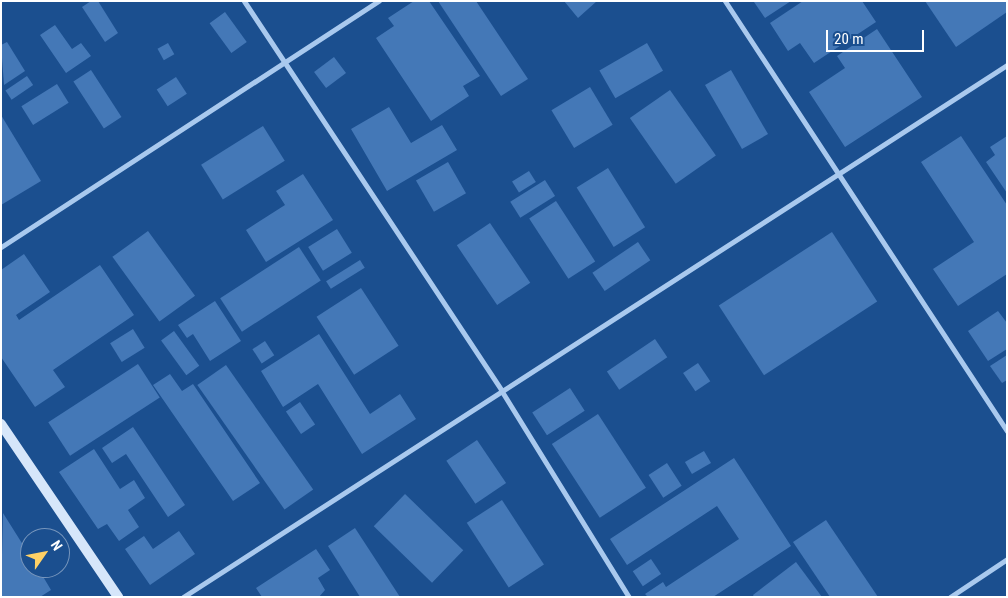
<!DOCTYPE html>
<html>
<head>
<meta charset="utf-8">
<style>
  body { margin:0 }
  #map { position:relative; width:1008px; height:598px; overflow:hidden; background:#1b4f8f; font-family:"Roboto Condensed",sans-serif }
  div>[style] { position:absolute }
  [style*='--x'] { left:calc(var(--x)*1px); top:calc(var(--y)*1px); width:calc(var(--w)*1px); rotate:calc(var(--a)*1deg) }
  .building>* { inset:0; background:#4478b7; transform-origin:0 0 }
  .street>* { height:5px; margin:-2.5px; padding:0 2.5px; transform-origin:2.5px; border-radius:2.5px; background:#a9c9ee }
  .secondary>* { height:10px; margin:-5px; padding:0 5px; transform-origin:5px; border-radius:5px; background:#d6e6fa }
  span { translate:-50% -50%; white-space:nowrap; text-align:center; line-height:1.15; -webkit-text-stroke:4px #1b4f8f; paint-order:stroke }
  .frame { position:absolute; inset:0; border:2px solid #fff; pointer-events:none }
  .north { position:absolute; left:20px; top:528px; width:50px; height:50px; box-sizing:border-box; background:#1b4f8f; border:1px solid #7695bc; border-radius:50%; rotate:57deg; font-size:14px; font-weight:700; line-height:20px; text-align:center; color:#fff }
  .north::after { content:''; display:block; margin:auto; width:18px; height:22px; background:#ffd166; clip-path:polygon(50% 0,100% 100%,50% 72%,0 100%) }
  .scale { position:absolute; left:826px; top:30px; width:98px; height:22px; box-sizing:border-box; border:2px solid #fff; border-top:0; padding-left:6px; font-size:15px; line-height:18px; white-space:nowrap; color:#fff; -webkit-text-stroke:4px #1b4f8f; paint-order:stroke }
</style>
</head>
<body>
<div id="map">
  <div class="building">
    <i style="clip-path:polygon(91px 1px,98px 1px,118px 33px,105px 42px,82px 7px)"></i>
    <i style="clip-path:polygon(414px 1px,429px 1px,480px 76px,463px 86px,469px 96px,431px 121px,376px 38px,394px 26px,388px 18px)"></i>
    <i style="clip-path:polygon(438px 1px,476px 1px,528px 79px,501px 96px)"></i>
    <i style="clip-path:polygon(564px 1px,597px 1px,578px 18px)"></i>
    <i style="clip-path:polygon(791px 1px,765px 18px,754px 2px,755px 1px)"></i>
    <i style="clip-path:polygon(803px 1px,862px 1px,876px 22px,814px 63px,800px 43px,788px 51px,770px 23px)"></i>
    <i style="clip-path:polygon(925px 1px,1007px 1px,1007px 12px,956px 47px)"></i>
    <i style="left:225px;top:12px;width:37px;height:19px;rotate:54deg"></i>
    <i style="clip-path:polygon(55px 25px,72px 49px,81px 43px,91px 56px,66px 73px,40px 35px)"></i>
    <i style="clip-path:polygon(877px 29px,922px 97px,845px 147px,809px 92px,845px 68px,837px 56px)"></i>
    <i style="clip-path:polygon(7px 42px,25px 71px,4px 85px,1px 45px)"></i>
    <i style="left:168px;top:43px;width:13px;height:12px;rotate:61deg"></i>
    <i style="left:647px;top:43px;width:32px;height:55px;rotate:60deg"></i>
    <i style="left:334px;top:57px;width:20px;height:25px;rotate:53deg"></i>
    <i style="left:91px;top:70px;width:56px;height:21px;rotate:57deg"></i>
    <i style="left:731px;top:70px;width:74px;height:30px;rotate:60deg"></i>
    <i style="left:27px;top:76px;width:11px;height:26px;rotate:56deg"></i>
    <i style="left:176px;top:77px;width:20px;height:23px;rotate:57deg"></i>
    <i style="left:57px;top:84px;width:22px;height:42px;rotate:58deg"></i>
    <i style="left:590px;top:87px;width:44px;height:45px;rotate:59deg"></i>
    <i style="left:670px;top:90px;width:80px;height:49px;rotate:55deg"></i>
    <i style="clip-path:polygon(389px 107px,411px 143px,442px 125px,457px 150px,387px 191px,351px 129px)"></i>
    <i style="clip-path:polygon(1px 115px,41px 181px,1px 205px)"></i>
    <i style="left:263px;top:126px;width:41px;height:73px;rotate:58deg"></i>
    <i style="clip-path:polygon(961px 136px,1007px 205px,1007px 274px,958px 306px,933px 269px,974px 242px,921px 162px)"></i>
    <i style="clip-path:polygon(1007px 136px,1007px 193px,986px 162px,995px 155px,990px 147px)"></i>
    <i style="left:448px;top:162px;width:36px;height:37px;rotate:60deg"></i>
    <i style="left:608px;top:168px;width:70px;height:37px;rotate:58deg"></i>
    <i style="left:529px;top:171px;width:13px;height:20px;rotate:58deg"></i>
    <i style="clip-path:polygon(303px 174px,333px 220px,266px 262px,246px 230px,285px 205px,276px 191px)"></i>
    <i style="left:545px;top:180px;width:19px;height:41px;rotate:58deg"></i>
    <i style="left:556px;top:201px;width:72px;height:32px;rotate:57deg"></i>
    <i style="left:490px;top:223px;width:72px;height:40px;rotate:56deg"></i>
    <i style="left:337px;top:229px;width:28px;height:34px;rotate:58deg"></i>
    <i style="left:148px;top:231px;width:80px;height:44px;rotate:54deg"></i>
    <i style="left:832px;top:232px;width:83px;height:135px;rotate:57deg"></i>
    <i style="left:638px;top:242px;width:22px;height:55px;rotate:56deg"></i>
    <i style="left:299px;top:247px;width:40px;height:94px;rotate:57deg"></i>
    <i style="clip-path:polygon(24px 254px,50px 292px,16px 315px,19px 320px,100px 265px,134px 315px,53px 370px,65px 387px,35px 407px,1px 357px,1px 270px)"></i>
    <i style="left:360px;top:260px;width:9px;height:40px;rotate:58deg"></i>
    <i style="left:361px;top:288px;width:69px;height:53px;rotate:57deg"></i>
    <i style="clip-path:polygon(215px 301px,241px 341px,210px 361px,193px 334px,187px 338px,178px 325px)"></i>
    <i style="clip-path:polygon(998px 311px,1007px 323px,1007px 349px,988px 361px,968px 331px)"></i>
    <i style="left:133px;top:329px;width:22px;height:27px;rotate:58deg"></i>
    <i style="left:174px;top:331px;width:43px;height:16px;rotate:54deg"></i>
    <i style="clip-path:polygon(319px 334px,370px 414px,400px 394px,416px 419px,362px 454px,318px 384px,283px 407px,261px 371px)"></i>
    <i style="left:655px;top:339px;width:22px;height:58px;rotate:56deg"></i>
    <i style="left:265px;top:341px;width:17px;height:15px;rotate:57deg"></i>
    <i style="clip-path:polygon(1007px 355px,1007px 380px,1002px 383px,990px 366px)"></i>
    <i style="left:698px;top:363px;width:22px;height:18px;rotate:56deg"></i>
    <i style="left:138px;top:364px;width:40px;height:107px;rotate:57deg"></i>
    <i style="left:226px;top:365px;width:152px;height:35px;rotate:55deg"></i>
    <i style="clip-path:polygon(170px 374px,182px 391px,193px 384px,260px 483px,233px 501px,153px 385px)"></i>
    <i style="left:570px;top:388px;width:27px;height:45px;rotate:57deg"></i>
    <i style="left:300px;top:402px;width:27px;height:17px;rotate:56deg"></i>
    <i style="left:598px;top:414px;width:88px;height:55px;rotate:57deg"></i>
    <i style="clip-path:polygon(133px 427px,185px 505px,168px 517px,126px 454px,112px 463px,102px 448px)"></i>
    <i style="left:477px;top:440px;width:52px;height:37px;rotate:56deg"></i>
    <i style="clip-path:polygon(94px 449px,120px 489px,134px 480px,145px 498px,128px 510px,139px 527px,119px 541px,107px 524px,98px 529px,59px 472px)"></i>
    <i style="left:704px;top:451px;width:14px;height:22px;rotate:60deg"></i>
    <i style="clip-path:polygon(734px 458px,791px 546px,713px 597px,648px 597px,645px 594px,663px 582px,666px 587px,739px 539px,717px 506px,627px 565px,610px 539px)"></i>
    <i style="left:667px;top:463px;width:27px;height:22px;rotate:57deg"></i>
    <i style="left:405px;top:494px;width:81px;height:45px;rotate:44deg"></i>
    <i style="left:502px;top:500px;width:77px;height:42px;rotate:57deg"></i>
    <i style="clip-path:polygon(3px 513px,30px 556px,30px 568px,38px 568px,51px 590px,40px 597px,1px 597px)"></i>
    <i style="clip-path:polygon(826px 520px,878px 597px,830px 597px,793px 542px)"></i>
    <i style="clip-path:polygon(355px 528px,400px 597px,360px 597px,328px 546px)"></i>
    <i style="clip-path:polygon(179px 531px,195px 554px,150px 585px,125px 549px,144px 536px,153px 549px)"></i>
    <i style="clip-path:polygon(316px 549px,330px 570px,318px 578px,325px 590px,319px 597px,262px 597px,256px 588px)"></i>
    <i style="left:651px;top:559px;width:18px;height:22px;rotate:56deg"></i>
    <i style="clip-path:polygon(796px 562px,822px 597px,754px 597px,753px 595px)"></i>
  </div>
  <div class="street">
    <i style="--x:244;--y:1;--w:466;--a:56.5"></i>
    <i style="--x:501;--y:390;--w:243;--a:58.3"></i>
    <i style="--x:725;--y:1;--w:514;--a:56.74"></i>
    <i style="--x:1;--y:247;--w:451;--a:-33.1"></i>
    <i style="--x:183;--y:597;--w:981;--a:-32.85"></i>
    <i style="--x:950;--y:597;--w:69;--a:-33.7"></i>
  </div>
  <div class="secondary">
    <i style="--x:1;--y:424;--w:209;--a:55.9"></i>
  </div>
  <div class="frame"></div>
  <div class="north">N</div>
  <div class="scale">20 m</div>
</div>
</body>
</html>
